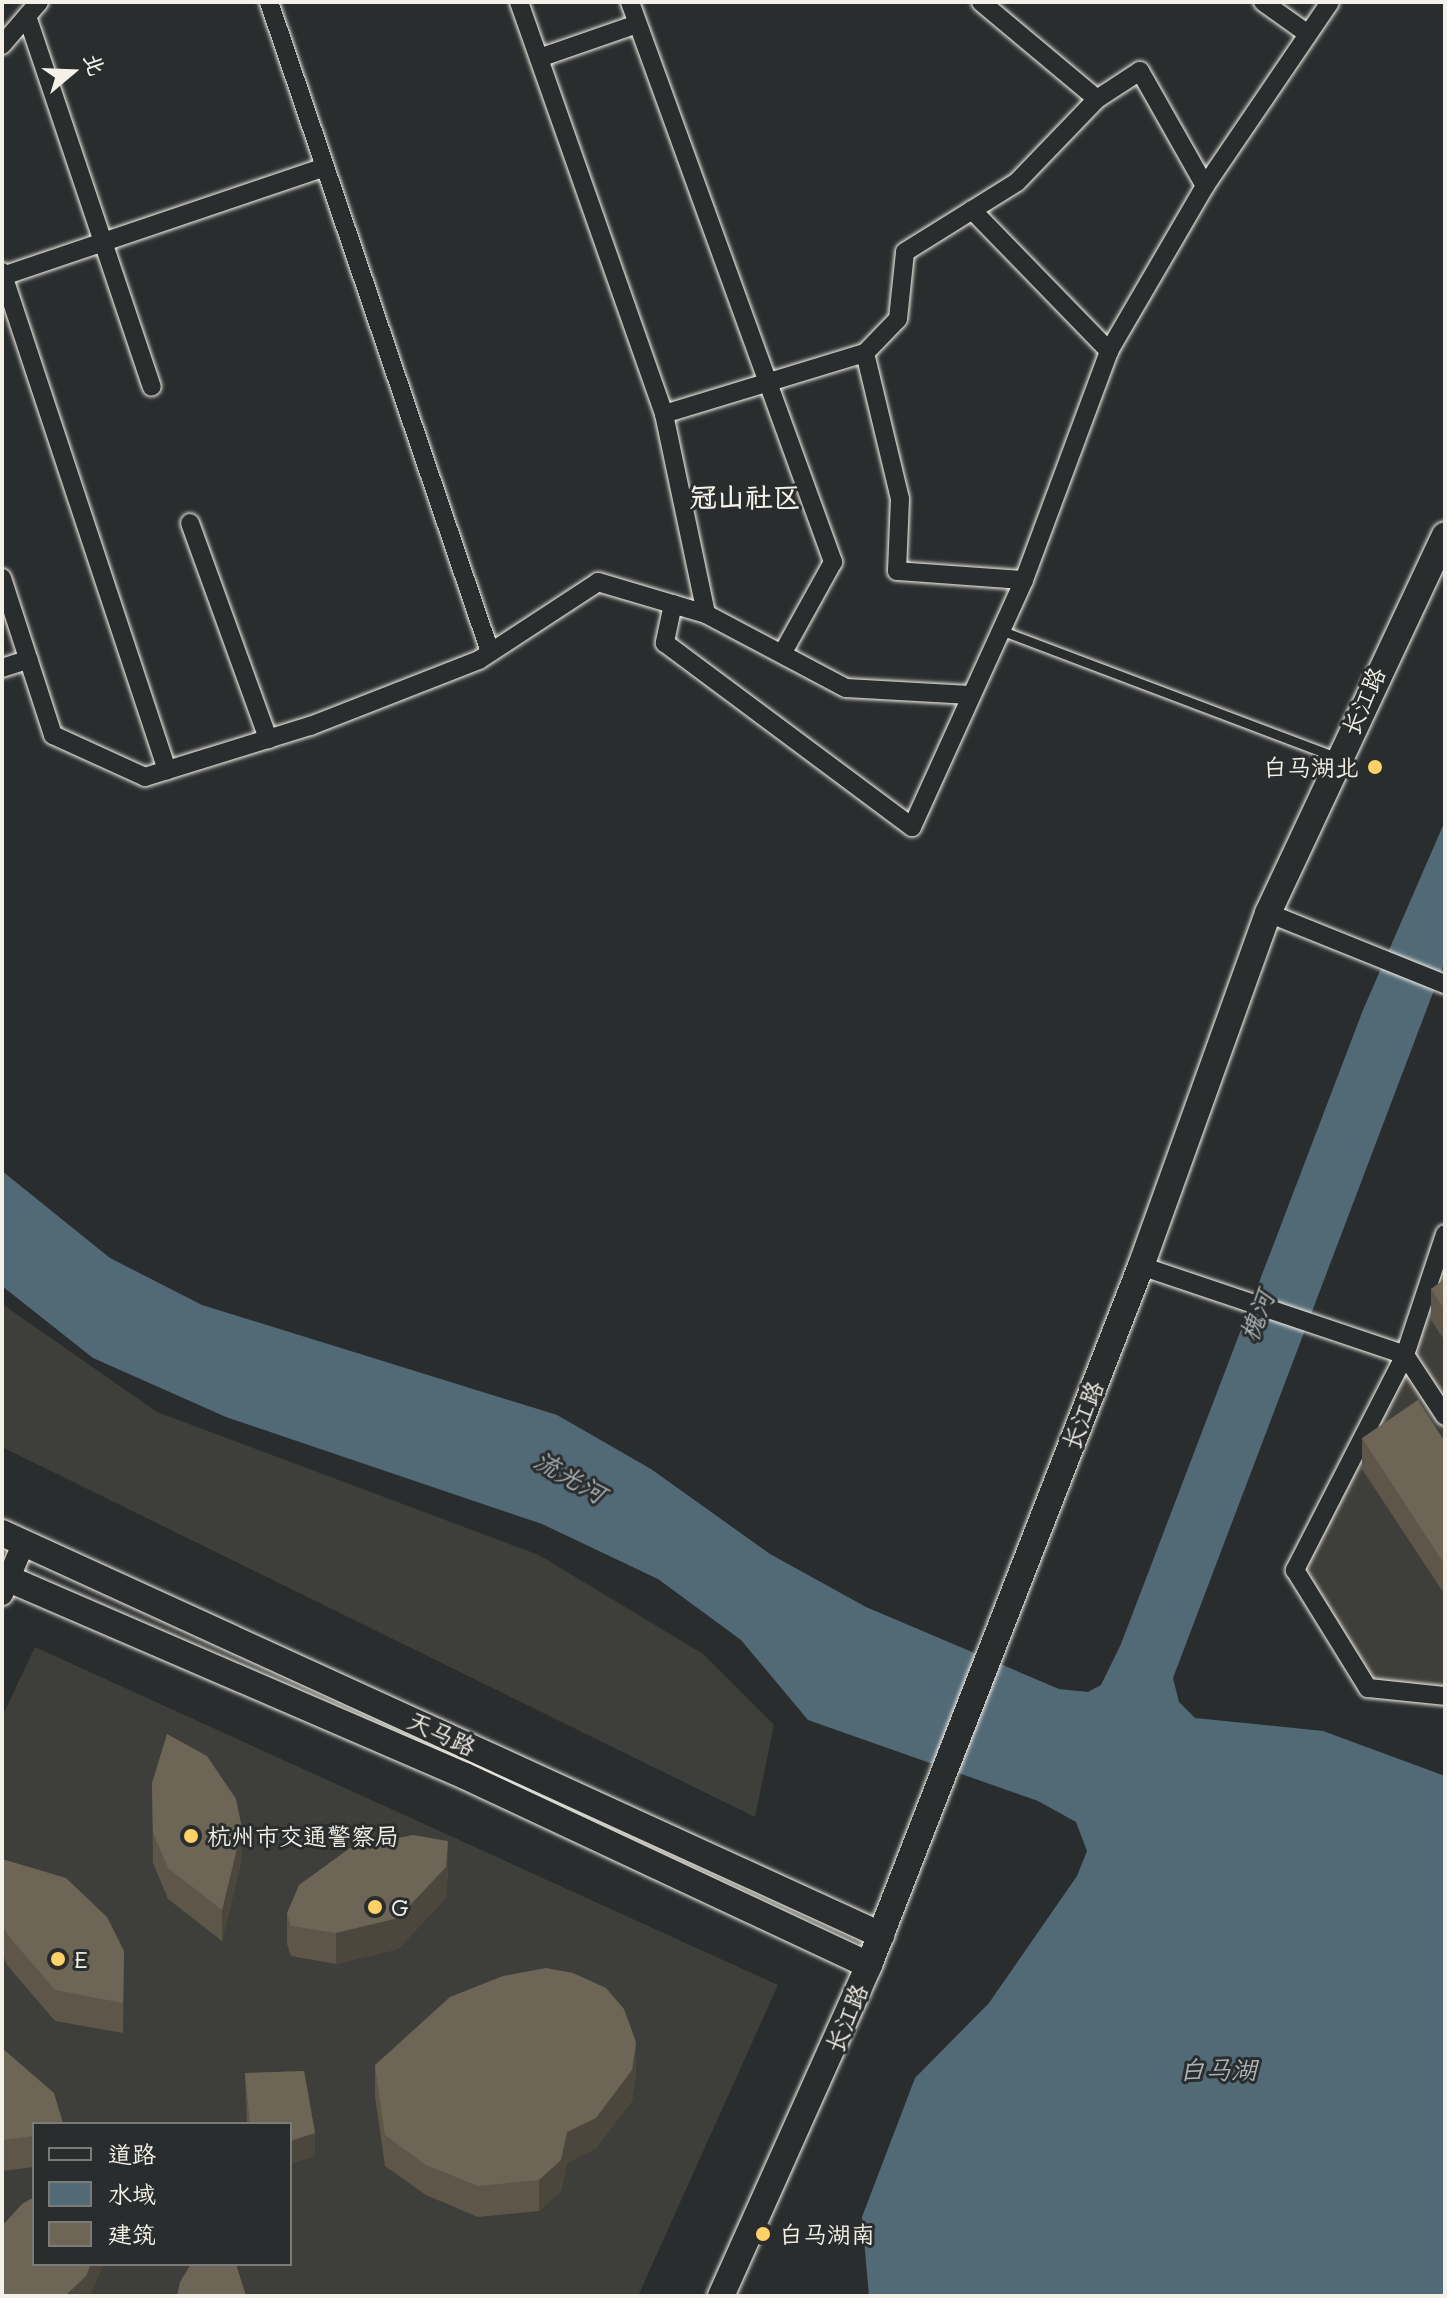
<!DOCTYPE html>
<html>
<head>
<meta charset="utf-8">
<style>
  body { margin:0 }
  #map { position:relative; width:1447px; height:2298px; overflow:hidden; background:#2a2d2e; font-family:Mali,"LXGW WenKai TC",sans-serif }
  div>[style] { position:absolute }
  [style*='--x'] { left:calc(var(--x)*1px); top:calc(var(--y)*1px); width:calc(var(--w)*1px); rotate:calc(var(--a)*1deg) }
  .built>* { inset:0; background:#3e3e3a }
  .water>* { inset:0; background:#526976 }
  .roads { filter:drop-shadow(0 0 2px #f4f1e8) drop-shadow(0 0 2px #f4f1e8) }
  .service>* { height:9px; margin:-4.5px; padding:0 4.5px; transform-origin:4.5px; border-radius:4.5px; background:#2a2d2e }
  .minor>* { height:18px; margin:-9px; padding:0 9px; transform-origin:9px; border-radius:9px; background:#2a2d2e }
  .tertiary>* { height:22px; margin:-11px; padding:0 11px; transform-origin:11px; border-radius:11px; background:#2a2d2e }
  .secondary>* { height:26px; margin:-13px; padding:0 13px; transform-origin:13px; border-radius:13px; background:#2a2d2e }
  .wall>* { inset:0; background:#5e5749 }
  .shaded-wall>* { inset:0; background:#4c473c }
  .building>* { inset:0; background:#6d6555 }
  .dots>* { width:22px; height:22px; translate:-50% -50%; box-sizing:border-box; border:4px solid #2a2d2e; border-radius:50% }
  span { translate:-50% -50%; white-space:nowrap; text-align:center; line-height:1.15; -webkit-text-stroke:6px #2a2d2e; paint-order:stroke }
  .street-label { font-size:24px; color:#f4f1e8 }
  .poi-label { font-size:24px; color:#f4f1e8 }
  .right { translate:-100% -50%; text-align:right }
  .left { translate:0 -50%; text-align:left }
  .water-label { font-size:26px; color:#abb4b5; font-style:italic }
  .quarter-label { font-size:28px; color:#f4f1e8; font-weight:700 }
  .frame { position:absolute; inset:0; border:4px solid #f4f1e8; pointer-events:none }
  .legend { position:absolute; left:32px; top:2122px; width:260px; height:144px; box-sizing:border-box; background:#2a2d2e; border:2px solid #7b7b78; margin:0; padding:10px 14px; list-style:none; font-size:24px; color:#f4f1e8 }
  .legend li { display:flex; align-items:center; gap:16px; height:40px }
  .legend b { width:40px; border:2px solid #7b7b78 }
  .north { position:absolute; left:32px; top:32px; width:80px; height:80px; -webkit-text-stroke:6px #2a2d2e; paint-order:stroke; rotate:71deg; font-size:22px; font-weight:700; line-height:32px; text-align:center; color:#f4f1e8 }
  .north::after { content:''; display:block; margin:auto; width:28px; height:36px; background:#f4f1e8; clip-path:polygon(50% 0,100% 100%,50% 72%,0 100%) }
</style>
</head>
<body>
<div id="map">
  <div class="built">
    <i style="clip-path:polygon(1445px 1234px,1445px 1696px,1368px 1688px,1295px 1570px,1405px 1355px)"></i>
    <i style="clip-path:polygon(2px 1304px,157px 1412px,539px 1555px,703px 1654px,774px 1725px,755px 1817px,2px 1447px)"></i>
    <i style="clip-path:polygon(evenodd,35px 1647px,778px 1985px,638px 2296px,2px 2296px,2px 1717px,35px 1647px,34px 2124px,290px 2124px,290px 2264px,34px 2264px,34px 2124px)"></i>
  </div>
  <div class="water">
    <i style="clip-path:polygon(1445px 821px,1445px 961px,1173px 1678px,1179px 1702px,1195px 1718px,1323px 1731px,1445px 1776px,1445px 2296px,869px 2296px,862px 2217px,915px 2078px,989px 2003px,1077px 1876px,1087px 1851px,1076px 1822px,1038px 1801px,808px 1720px,741px 1640px,658px 1579px,542px 1524px,226px 1417px,93px 1358px,2px 1286px,2px 1171px,110px 1258px,202px 1305px,557px 1415px,651px 1469px,770px 1554px,866px 1607px,1059px 1689px,1088px 1692px,1101px 1685px,1121px 1644px,1363px 1010px)"></i>
  </div>
  <div class="roads">
    <div class="service">
      <i style="--x:1000;--y:630;--w:361;--a:20.7"></i>
    </div>
    <div class="minor">
      <i style="--x:269;--y:2;--w:687;--a:71.22"></i>
      <i style="--x:519;--y:2;--w:437;--a:70.6"></i>
      <i style="--x:664;--y:414;--w:204;--a:78.1"></i>
      <i style="--x:630;--y:2;--w:596;--a:70.07"></i>
      <i style="--x:833;--y:562;--w:105;--a:119"></i>
      <i style="--x:981;--y:2;--w:151;--a:39.9"></i>
      <i style="--x:1097;--y:99;--w:51;--a:-33.1"></i>
      <i style="--x:1140;--y:71;--w:132;--a:60.5"></i>
      <i style="--x:1263;--y:2;--w:55;--a:35.4"></i>
      <i style="--x:27;--y:16;--w:391;--a:71.4"></i>
      <i style="--x:2;--y:45;--w:57;--a:-49.3"></i>
      <i style="--x:539;--y:58;--w:104;--a:-19.1"></i>
      <i style="--x:972;--y:210;--w:197;--a:45.8"></i>
      <i style="--x:2;--y:272;--w:525;--a:71.67"></i>
      <i style="--x:3;--y:276;--w:340;--a:-18.7"></i>
      <i style="--x:865;--y:353;--w:150;--a:76.5"></i>
      <i style="--x:900;--y:499;--w:72;--a:92.4"></i>
      <i style="--x:897;--y:571;--w:127;--a:4.1"></i>
      <i style="--x:664;--y:414;--w:210;--a:-16.9"></i>
      <i style="--x:865;--y:353;--w:47;--a:-45.9"></i>
      <i style="--x:898;--y:319;--w:67;--a:-84"></i>
      <i style="--x:905;--y:252;--w:132;--a:-32"></i>
      <i style="--x:1017;--y:182;--w:115;--a:-46.1"></i>
      <i style="--x:190;--y:523;--w:230;--a:70.1"></i>
      <i style="--x:2;--y:578;--w:165;--a:72"></i>
      <i style="--x:53;--y:735;--w:101;--a:24.5"></i>
      <i style="--x:145;--y:777;--w:173;--a:-17.2"></i>
      <i style="--x:310;--y:726;--w:181;--a:-21.3"></i>
      <i style="--x:479;--y:660;--w:142;--a:-33.2"></i>
      <i style="--x:598;--y:582;--w:113;--a:16.5"></i>
      <i style="--x:706;--y:614;--w:158;--a:27.9"></i>
      <i style="--x:846;--y:688;--w:124;--a:3.2"></i>
      <i style="--x:673;--y:604;--w:40;--a:102"></i>
      <i style="--x:665;--y:643;--w:308;--a:36.7"></i>
      <i style="--x:912;--y:827;--w:271;--a:-65.6"></i>
      <i style="--x:1024;--y:580;--w:244;--a:-69.6"></i>
      <i style="--x:1109;--y:351;--w:191;--a:-59.8"></i>
      <i style="--x:1205;--y:186;--w:222;--a:-55.8"></i>
      <i style="--x:2;--y:668;--w:28;--a:-18"></i>
      <i style="--x:1268;--y:913;--w:191;--a:21.9"></i>
      <i style="--x:1445;--y:1234;--w:127;--a:108.3"></i>
      <i style="--x:1405;--y:1355;--w:242;--a:117.1"></i>
      <i style="--x:1295;--y:1570;--w:139;--a:58.3"></i>
      <i style="--x:1368;--y:1688;--w:77;--a:5.9"></i>
      <i style="--x:1141;--y:1266;--w:279;--a:18.6"></i>
      <i style="--x:1405;--y:1355;--w:73;--a:56.7"></i>
    </div>
    <div class="tertiary">
      <i style="--x:2;--y:1594;--w:56;--a:-67.1"></i>
    </div>
    <div class="secondary">
      <i style="--x:2;--y:1533;--w:967;--a:24.58"></i>
      <i style="--x:2;--y:1576;--w:504;--a:23.36"></i>
      <i style="--x:465;--y:1776;--w:446;--a:25.1"></i>
      <i style="--x:721;--y:2296;--w:363;--a:-65.9"></i>
      <i style="--x:869;--y:1965;--w:750;--a:-68.74"></i>
      <i style="--x:1141;--y:1266;--w:375;--a:-70.2"></i>
      <i style="--x:1268;--y:913;--w:417;--a:-64.9"></i>
    </div>
  </div>
  <div class="wall">
    <i style="clip-path:polygon(1445px 1279px,1445px 1341px,1431px 1320px,1431px 1289px)"></i>
    <i style="clip-path:polygon(1362px 1438px,1445px 1442px,1445px 1595px,1362px 1469px)"></i>
    <i style="clip-path:polygon(152px 1783px,242px 1858px,222px 1941px,168px 1899px,153px 1863px)"></i>
    <i style="clip-path:polygon(2px 1859px,124px 1951px,123px 2033px,55px 2021px,7px 1965px,2px 1953px)"></i>
    <i style="clip-path:polygon(448px 1872px,446px 1898px,398px 1949px,336px 1964px,291px 1956px,287px 1944px,287px 1913px)"></i>
    <i style="clip-path:polygon(2px 2048px,34px 2124px,34px 2167px,2px 2171px)"></i>
    <i style="clip-path:polygon(375px 2065px,636px 2073px,632px 2101px,596px 2148px,567px 2163px,561px 2191px,539px 2211px,478px 2217px,426px 2195px,385px 2166px,375px 2096px)"></i>
    <i style="clip-path:polygon(304px 2071px,315px 2133px,315px 2156px,290px 2164px,290px 2124px,247px 2124px,245px 2073px)"></i>
  </div>
  <div class="shaded-wall">
    <i style="clip-path:polygon(242px 1828px,242px 1858px,222px 1941px,222px 1910px)"></i>
    <i style="clip-path:polygon(448px 1841px,448px 1872px,446px 1898px,398px 1949px,336px 1964px,336px 1933px)"></i>
    <i style="clip-path:polygon(636px 2042px,636px 2073px,632px 2101px,596px 2148px,567px 2163px,561px 2191px,539px 2211px,539px 2180px,567px 2132px)"></i>
    <i style="clip-path:polygon(315px 2133px,315px 2156px,290px 2164px,290px 2141px)"></i>
    <i style="clip-path:polygon(91px 2264px,104px 2264px,90px 2296px,65px 2296px)"></i>
  </div>
  <div class="building">
    <i style="clip-path:polygon(1445px 1279px,1445px 1310px,1431px 1289px)"></i>
    <i style="clip-path:polygon(1418px 1400px,1445px 1442px,1445px 1565px,1362px 1438px)"></i>
    <i style="clip-path:polygon(167px 1734px,207px 1756px,236px 1799px,242px 1828px,222px 1910px,168px 1868px,153px 1832px,152px 1783px)"></i>
    <i style="clip-path:polygon(413px 1835px,448px 1841px,446px 1867px,398px 1918px,336px 1933px,291px 1926px,287px 1913px,299px 1885px,350px 1848px)"></i>
    <i style="clip-path:polygon(2px 1859px,66px 1878px,107px 1917px,124px 1951px,123px 2003px,55px 1990px,7px 1934px,2px 1922px)"></i>
    <i style="clip-path:polygon(546px 1968px,573px 1973px,606px 1988px,624px 2009px,636px 2042px,632px 2070px,596px 2118px,567px 2132px,561px 2160px,539px 2180px,478px 2186px,426px 2165px,385px 2135px,375px 2065px,450px 1997px,503px 1976px)"></i>
    <i style="clip-path:polygon(2px 2048px,54px 2093px,63px 2123px,34px 2124px,34px 2136px,2px 2140px)"></i>
    <i style="clip-path:polygon(304px 2071px,315px 2133px,290px 2141px,290px 2124px,250px 2124px,245px 2073px)"></i>
    <i style="clip-path:polygon(34px 2197px,34px 2264px,91px 2264px,86px 2276px,65px 2296px,2px 2296px,2px 2226px,22px 2204px)"></i>
    <i style="clip-path:polygon(191px 2264px,236px 2264px,246px 2296px,177px 2296px,180px 2282px)"></i>
  </div>
  <div class="dots">
    <i style="left:1375px;top:767px;background:#ffd166"></i>
    <i style="left:191px;top:1836px;background:#ffd166"></i>
    <i style="left:375px;top:1907px;background:#ffd166"></i>
    <i style="left:58px;top:1959px;background:#ffd166"></i>
    <i style="left:763px;top:2234px;background:#ffd166"></i>
  </div>
  <div class="street-label">
    <span style="left:1363px;top:701px;rotate:-66deg">长江路</span>
    <span style="left:1082px;top:1415px;rotate:-68deg">长江路</span>
    <span style="left:442px;top:1733px;rotate:25deg">天马路</span>
    <span style="left:846px;top:2018px;rotate:-67deg">长江路</span>
  </div>
  <div class="poi-label">
    <span class="right" style="left:1359px;top:767px">白马湖北</span>
    <span class="left" style="left:207px;top:1836px">杭州市交通警察局</span>
    <span class="left" style="left:391px;top:1907px">G</span>
    <span class="left" style="left:74px;top:1959px">E</span>
    <span class="left" style="left:779px;top:2234px">白马湖南</span>
  </div>
  <div class="water-label">
    <span style="left:1257px;top:1316px;rotate:-69deg">槐河</span>
    <span style="left:570px;top:1477px;rotate:30deg">流光河</span>
    <span style="left:1218px;top:2070px">白马湖</span>
  </div>
  <div class="quarter-label">
    <span style="left:745px;top:496px">冠山社区</span>
  </div>
  <div class="frame"></div>
  <ul class="legend">
  <li><b style="height:10px;background:#2a2d2e"></b>道路</li>
  <li><b style="height:22px;background:#526976"></b>水域</li>
  <li><b style="height:22px;background:#6d6555"></b>建筑</li>
  </ul>
  <div class="north">北</div>
</div>
</body>
</html>
